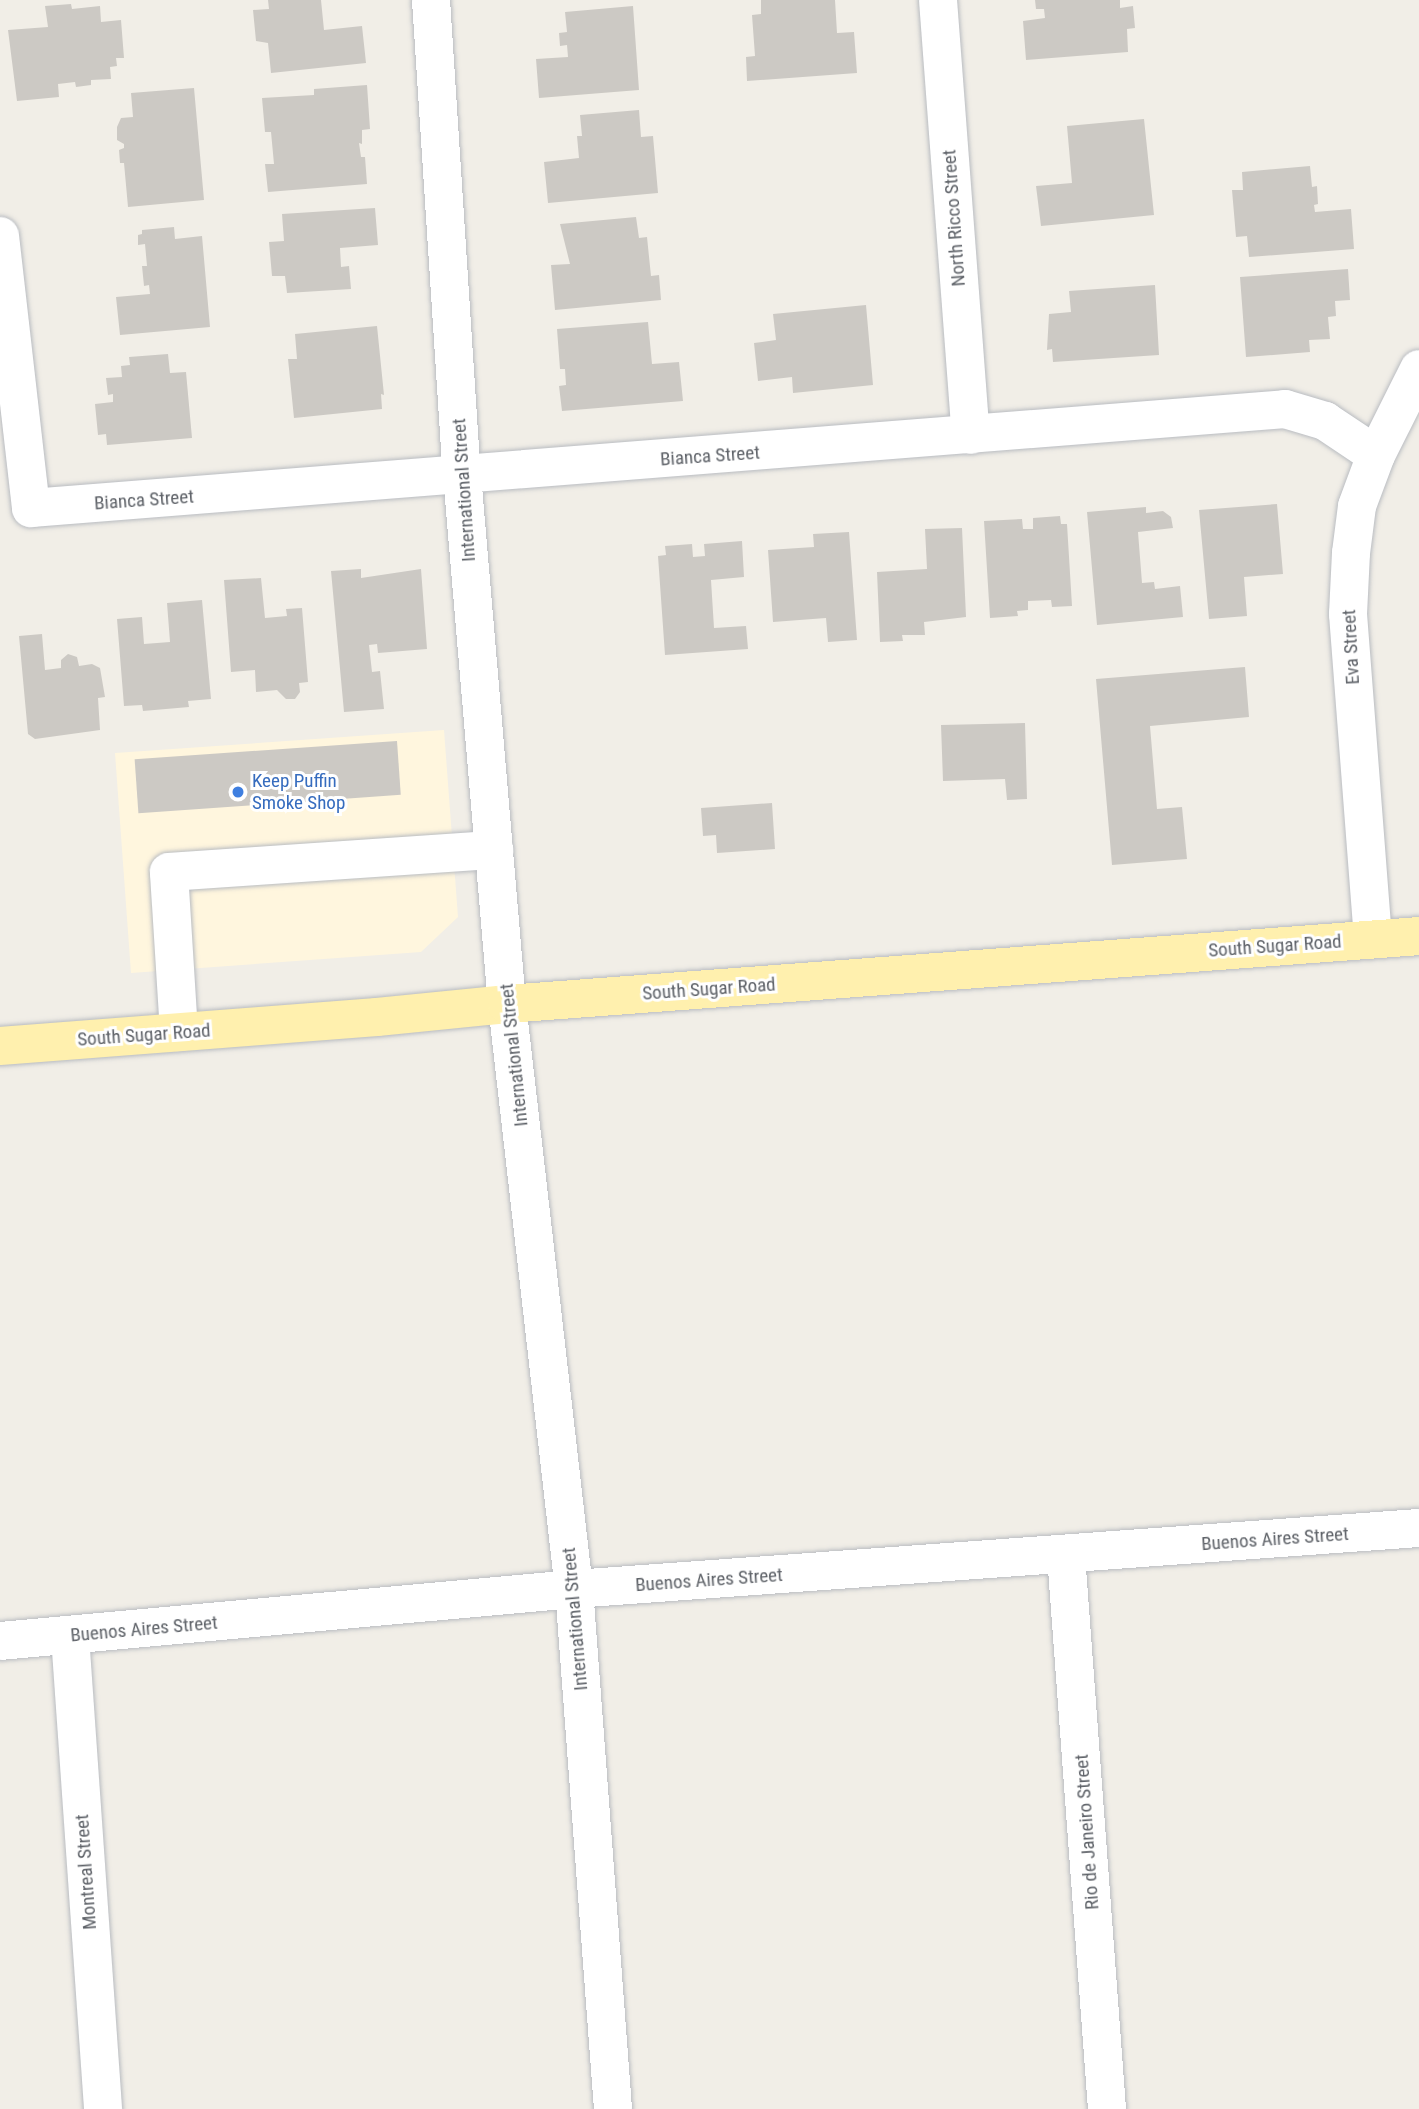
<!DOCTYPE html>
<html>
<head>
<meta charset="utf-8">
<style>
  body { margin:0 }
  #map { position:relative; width:1419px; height:2109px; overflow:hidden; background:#f1eee7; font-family:"Roboto Condensed",sans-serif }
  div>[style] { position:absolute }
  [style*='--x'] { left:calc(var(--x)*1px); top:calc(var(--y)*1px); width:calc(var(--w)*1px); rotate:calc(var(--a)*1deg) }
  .commercial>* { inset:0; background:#fff6de }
  .building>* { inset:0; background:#ccc9c4; transform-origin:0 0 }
  .roads { filter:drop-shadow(0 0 2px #b9bcc1) drop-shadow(0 0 2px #b9bcc1) }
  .minor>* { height:38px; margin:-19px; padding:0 19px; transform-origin:19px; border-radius:19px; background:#fff }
  .major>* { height:38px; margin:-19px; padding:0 19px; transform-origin:19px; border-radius:19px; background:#fff0ae }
  .dots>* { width:19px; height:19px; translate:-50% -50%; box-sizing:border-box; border:4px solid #fff; border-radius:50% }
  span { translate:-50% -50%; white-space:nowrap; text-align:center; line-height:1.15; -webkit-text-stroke:6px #fff; paint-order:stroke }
  .street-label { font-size:19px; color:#5e6268 }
  .shop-label { font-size:19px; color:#366cbe }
  .left { translate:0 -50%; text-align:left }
</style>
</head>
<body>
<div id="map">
  <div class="commercial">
    <i style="clip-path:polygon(444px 730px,458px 917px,421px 952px,131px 973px,115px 753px)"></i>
  </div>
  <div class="building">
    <i style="clip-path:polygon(268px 0,321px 0,324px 30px,362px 26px,366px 63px,271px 73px,268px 43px,256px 41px,253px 10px,269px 9px)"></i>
    <i style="clip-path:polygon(761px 0,835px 0,837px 33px,854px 32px,857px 73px,747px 81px,746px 57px,755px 56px,752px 15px,761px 14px)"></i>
    <i style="clip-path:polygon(1035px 0,1120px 0,1120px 8px,1133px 6px,1135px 28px,1127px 29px,1128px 52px,1026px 60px,1023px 21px,1045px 18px,1044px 9px,1036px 9px)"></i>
    <i style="clip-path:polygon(71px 4px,72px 9px,100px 6px,101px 22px,121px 20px,124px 58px,116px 58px,117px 66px,110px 67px,111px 79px,91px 80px,91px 85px,76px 87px,75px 82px,58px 84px,59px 97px,17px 101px,8px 30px,48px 27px,45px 6px)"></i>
    <i style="clip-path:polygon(633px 6px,639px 90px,539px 98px,536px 59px,568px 57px,567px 45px,560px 46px,559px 33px,567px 32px,565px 12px)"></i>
    <i style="clip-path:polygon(367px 85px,370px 129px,362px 130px,362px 144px,359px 143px,361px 157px,365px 157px,367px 184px,268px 192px,265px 164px,274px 164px,271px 132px,265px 132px,262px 98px,314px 95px,314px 89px)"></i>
    <i style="clip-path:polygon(194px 88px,204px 200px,128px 207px,124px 163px,120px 163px,119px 150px,124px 148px,124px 144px,117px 140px,117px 127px,121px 118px,133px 117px,131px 93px)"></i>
    <i style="clip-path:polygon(639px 110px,641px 137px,653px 136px,658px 193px,548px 203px,544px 162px,579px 158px,577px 136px,582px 136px,580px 115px)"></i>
    <i style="clip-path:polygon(1144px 119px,1154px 215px,1041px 226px,1036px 186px,1072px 183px,1067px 126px)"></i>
    <i style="clip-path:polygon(1310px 166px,1312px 187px,1317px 186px,1318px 204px,1314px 205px,1315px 212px,1351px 209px,1354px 249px,1249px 257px,1247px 236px,1236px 237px,1232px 190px,1243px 190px,1242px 172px)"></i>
    <i style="clip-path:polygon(375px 208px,378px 245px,340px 248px,341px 267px,349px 266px,351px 289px,287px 293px,285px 276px,272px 276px,269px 242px,284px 241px,282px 214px)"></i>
    <i style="clip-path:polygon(636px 217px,639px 238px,647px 237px,651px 276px,659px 275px,661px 300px,555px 310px,551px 265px,570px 264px,560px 224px)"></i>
    <i style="clip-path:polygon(174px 227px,175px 239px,202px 236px,210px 327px,120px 335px,116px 297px,150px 294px,149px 285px,144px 286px,142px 266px,147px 266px,145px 244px,138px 245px,138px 235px,142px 234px,142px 230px)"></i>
    <i style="clip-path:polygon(1348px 269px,1350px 300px,1335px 301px,1336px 316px,1328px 317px,1330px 339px,1309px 340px,1310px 352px,1246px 357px,1240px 277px)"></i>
    <i style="clip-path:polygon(1155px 285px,1159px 355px,1053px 362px,1052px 349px,1047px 350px,1049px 314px,1071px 312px,1069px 291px)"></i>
    <i style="clip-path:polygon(866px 305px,873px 385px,793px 393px,792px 377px,758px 381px,754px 343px,776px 340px,773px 314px)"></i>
    <i style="clip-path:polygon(648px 322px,652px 364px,679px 362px,683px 401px,562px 411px,559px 386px,566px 385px,565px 369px,560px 369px,557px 329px)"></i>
    <i style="clip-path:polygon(377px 326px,384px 395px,381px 394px,382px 409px,294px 418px,288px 359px,297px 359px,295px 334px)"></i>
    <i style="clip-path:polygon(168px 354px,170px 373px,186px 372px,192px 438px,107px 445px,106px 434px,98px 435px,95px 404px,113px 402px,113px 394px,108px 395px,106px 378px,122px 377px,121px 366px,130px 365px,129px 357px)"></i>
    <i style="clip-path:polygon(1277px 504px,1283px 574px,1244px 577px,1247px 616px,1209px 619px,1199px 510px)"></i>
    <i style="clip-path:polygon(1146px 507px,1146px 513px,1163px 511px,1171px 517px,1173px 528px,1138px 532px,1142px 583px,1154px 582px,1155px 589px,1180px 586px,1183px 617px,1097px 625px,1087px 512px)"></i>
    <i style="clip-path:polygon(1060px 516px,1061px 524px,1067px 524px,1072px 606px,1052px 607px,1051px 600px,1028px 601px,1028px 610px,1017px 611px,1018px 616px,990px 618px,984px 521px,1022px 519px,1023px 529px,1033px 529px,1033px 518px)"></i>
    <i style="clip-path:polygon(962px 528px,966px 617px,924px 622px,925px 635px,902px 635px,903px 641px,880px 642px,877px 572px,927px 569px,925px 529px)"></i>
    <i style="clip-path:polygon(849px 532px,857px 640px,828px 642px,826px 618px,773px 622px,768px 550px,814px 547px,813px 534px)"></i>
    <i style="clip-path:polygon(742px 541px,744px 577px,711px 580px,714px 628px,746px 626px,748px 649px,665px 655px,658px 556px,666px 555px,665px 546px,692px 544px,693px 557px,705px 556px,704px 544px)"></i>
    <i style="clip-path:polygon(361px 569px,361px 578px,421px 569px,427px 649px,378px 653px,377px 644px,369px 645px,372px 672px,380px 671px,384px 709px,344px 712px,331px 571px)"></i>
    <i style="clip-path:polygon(261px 578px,265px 618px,287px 616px,286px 609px,302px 608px,308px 682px,299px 683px,300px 692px,295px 699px,286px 699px,277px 690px,256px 692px,255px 670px,231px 672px,224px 580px)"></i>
    <i style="clip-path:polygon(202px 600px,211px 699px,188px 701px,189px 707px,143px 711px,142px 705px,124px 706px,117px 619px,142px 617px,144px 644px,170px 642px,167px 603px)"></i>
    <i style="clip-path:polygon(42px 634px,45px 670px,61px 668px,61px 660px,68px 654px,77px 657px,79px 666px,92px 664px,100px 668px,105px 697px,98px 698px,100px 730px,35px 739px,28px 734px,19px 636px)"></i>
    <i style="clip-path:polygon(1245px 667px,1249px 717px,1150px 726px,1157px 809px,1182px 807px,1187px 859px,1112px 865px,1096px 679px)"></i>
    <i style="clip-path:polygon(1025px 723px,1027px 799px,1007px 800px,1005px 779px,943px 781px,941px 725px)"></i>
    <i style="left:397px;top:741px;width:54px;height:263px;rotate:86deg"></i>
    <i style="clip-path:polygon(772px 803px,775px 849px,717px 853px,716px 835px,703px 836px,701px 808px)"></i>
  </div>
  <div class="roads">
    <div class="minor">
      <i style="--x:431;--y:0;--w:476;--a:86.3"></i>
      <i style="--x:462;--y:475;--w:531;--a:85.14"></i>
      <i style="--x:507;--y:1004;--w:589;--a:83.47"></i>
      <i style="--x:574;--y:1589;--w:521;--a:85.71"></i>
      <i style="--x:938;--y:0;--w:436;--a:85.7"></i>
      <i style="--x:0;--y:236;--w:274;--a:83.5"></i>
      <i style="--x:31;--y:508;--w:1258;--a:-4.51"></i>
      <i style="--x:1285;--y:409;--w:42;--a:16.7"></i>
      <i style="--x:1325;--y:421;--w:61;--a:33.7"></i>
      <i style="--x:1373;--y:939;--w:326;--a:-94.4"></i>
      <i style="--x:1348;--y:614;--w:61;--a:-87.2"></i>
      <i style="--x:1351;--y:553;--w:47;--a:-82.7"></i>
      <i style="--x:1357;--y:506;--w:54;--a:-69.6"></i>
      <i style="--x:1376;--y:455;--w:96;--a:-63.4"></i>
      <i style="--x:179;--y:1032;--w:160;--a:-93.6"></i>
      <i style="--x:169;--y:872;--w:326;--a:-3.9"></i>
      <i style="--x:1066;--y:1555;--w:556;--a:85.77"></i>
      <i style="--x:70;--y:1636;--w:474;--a:86"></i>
      <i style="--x:0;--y:1641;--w:576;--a:-5.18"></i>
      <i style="--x:574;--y:1589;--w:847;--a:-4.13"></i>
    </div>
    <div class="major">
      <i style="--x:0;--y:1046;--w:378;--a:-4.4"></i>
      <i style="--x:377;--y:1017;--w:131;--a:-5.7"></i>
      <i style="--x:507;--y:1004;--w:915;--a:-4.26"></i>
    </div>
  </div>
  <div class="dots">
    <i style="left:238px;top:792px;background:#3f7fe0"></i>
  </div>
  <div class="street-label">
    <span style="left:954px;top:218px;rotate:-94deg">North Ricco Street</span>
    <span style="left:710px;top:456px;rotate:-4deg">Bianca Street</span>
    <span style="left:464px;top:490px;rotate:-94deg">International Street</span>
    <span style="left:144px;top:500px;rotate:-4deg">Bianca Street</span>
    <span style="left:1351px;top:647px;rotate:-93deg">Eva Street</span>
    <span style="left:1275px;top:946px;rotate:-4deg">South Sugar Road</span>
    <span style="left:709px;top:989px;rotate:-4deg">South Sugar Road</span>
    <span style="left:144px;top:1035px;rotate:-4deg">South Sugar Road</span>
    <span style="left:514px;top:1055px;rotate:-96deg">International Street</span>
    <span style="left:1275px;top:1539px;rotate:-4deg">Buenos Aires Street</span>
    <span style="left:709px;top:1580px;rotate:-4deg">Buenos Aires Street</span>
    <span style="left:575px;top:1619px;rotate:-95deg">International Street</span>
    <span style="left:144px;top:1629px;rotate:-5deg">Buenos Aires Street</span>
    <span style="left:1087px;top:1832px;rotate:-94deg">Rio de Janeiro Street</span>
    <span style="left:86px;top:1872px;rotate:-94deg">Montreal Street</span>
  </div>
  <div class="shop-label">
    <span class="left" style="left:252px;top:792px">Keep Puffin<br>Smoke Shop</span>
  </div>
</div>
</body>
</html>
